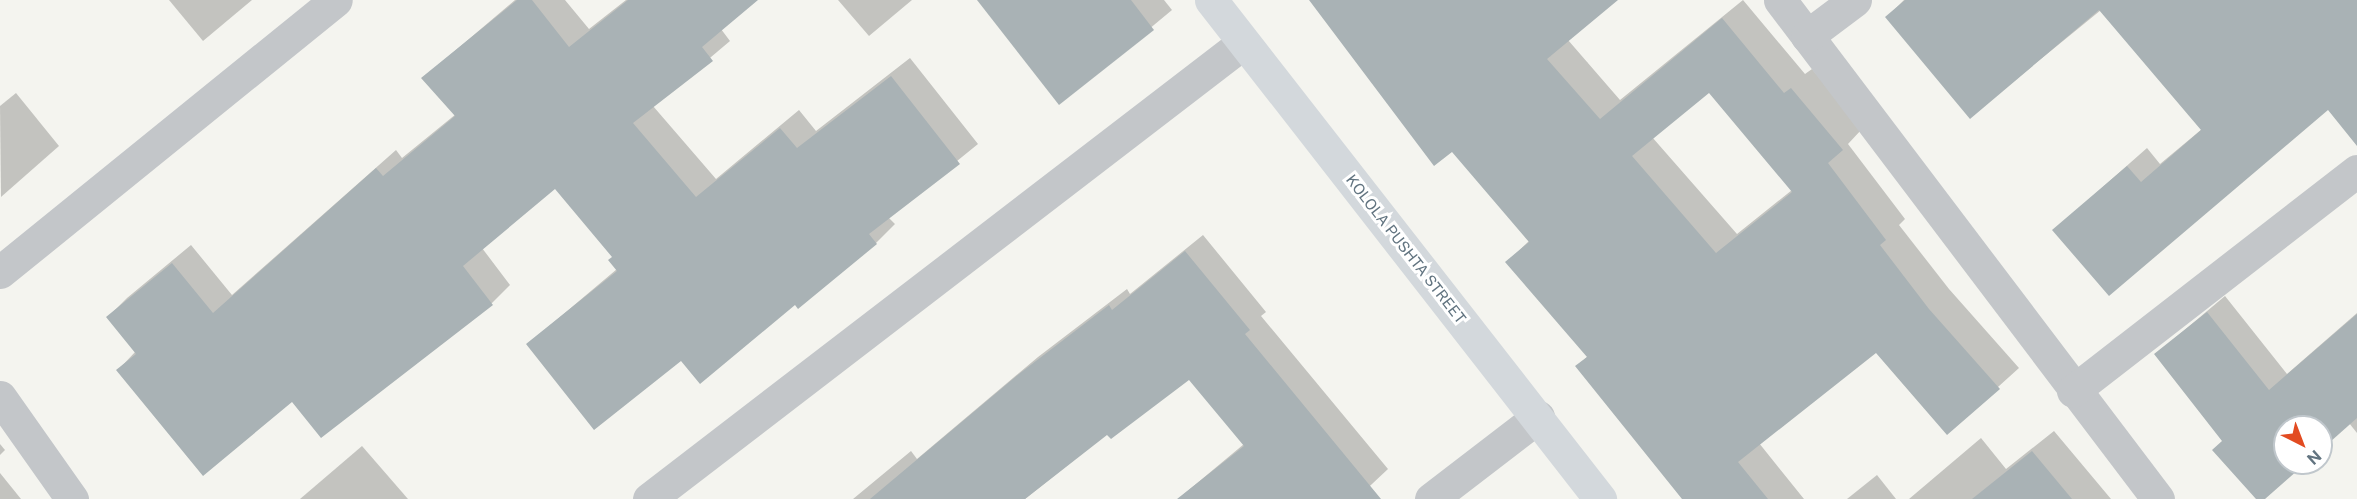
<!DOCTYPE html>
<html>
<head>
<meta charset="utf-8">
<style>
  body { margin:0 }
  #map { position:relative; width:2357px; height:499px; overflow:hidden; background:#f4f4ef; font-family:"Public Sans",sans-serif }
  div>[style] { position:absolute }
  [style*='--x'] { left:calc(var(--x)*1px); top:calc(var(--y)*1px); width:calc(var(--w)*1px); rotate:calc(var(--a)*1deg) }
  .shadow>* { inset:0; background:#0003 }
  .building>* { inset:0; background:#a9b2b5 }
  .street>* { height:33px; margin:-16.5px; padding:0 16.5px; transform-origin:16.5px; border-radius:16.5px; background:#c3c6c9 }
  .secondary>* { height:33px; margin:-16.5px; padding:0 16.5px; transform-origin:16.5px; border-radius:16.5px; background:#d3d8dc }
  span { translate:-50% -50%; white-space:nowrap; text-align:center; line-height:1.15; -webkit-text-stroke:6px #fff; paint-order:stroke }
  .street-label { font-size:15px; color:#627480 }
  .north { position:absolute; left:2273px; top:415px; width:60px; height:60px; box-sizing:border-box; background:#fff; border:2px solid #c0c7cc; border-radius:50%; rotate:138deg; font-size:16px; font-weight:700; line-height:24px; text-align:center; color:#627480 }
  .north::after { content:''; display:block; margin:auto; width:21px; height:27px; background:#e24b21; clip-path:polygon(50% 0,100% 100%,50% 72%,0 100%) }
</style>
</head>
<body>
<div id="map">
  <div class="shadow">
    <i style="clip-path:polygon(169px 0,252px 0,203px 41px)"></i>
    <i style="clip-path:polygon(515px 0,565px 0,589px 29px,626px 0,756px 0,721px 29px,730px 41px,653px 106px,716px 179px,799px 110px,816px 131px,910px 58px,978px 144px,888px 217px,895px 224px,876px 243px,795px 303px,681px 359px,528px 344px,617px 269px,614px 256px,555px 187px,482px 248px,510px 285px,492px 303px,292px 400px,118px 370px,136px 351px,108px 317px,127px 298px,191px 245px,232px 295px,396px 150px,402px 158px,456px 114px,423px 78px)"></i>
    <i style="clip-path:polygon(838px 0,912px 0,869px 36px)"></i>
    <i style="clip-path:polygon(979px 0,1164px 0,1172px 10px,1060px 103px)"></i>
    <i style="clip-path:polygon(evenodd,1311px 0,1615px 0,1568px 40px,1620px 100px,1743px 0,1805px 74px,1812px 69px,1862px 129px,1848px 144px,1905px 219px,1899px 225px,1949px 289px,2019px 368px,1947px 433px,1876px 351px,1759px 443px,1804px 499px,1683px 499px,1577px 366px,1588px 356px,1507px 262px,1530px 240px,1452px 150px,1311px 0,1710px 90px,1792px 190px,1737px 234px,1652px 137px,1710px 90px)"></i>
    <i style="clip-path:polygon(1904px 0,2357px 0,2357px 114px,2328px 108px,2054px 230px,2147px 148px,2160px 164px,2202px 129px,2101px 10px,1970px 117px,1887px 17px)"></i>
    <i style="clip-path:polygon(16px 93px,59px 146px,1px 197px,0 106px)"></i>
    <i style="clip-path:polygon(1203px 235px,1266px 312px,1261px 316px,1388px 469px,1356px 499px,1178px 499px,1244px 444px,1189px 377px,1108px 433px,1025px 499px,853px 499px,911px 451px,917px 459px,1038px 357px,1127px 289px,1130px 294px)"></i>
    <i style="clip-path:polygon(2225px 296px,2287px 374px,2357px 313px,2357px 433px,2349px 423px,2321px 448px,2321px 427px,2285px 427px,2285px 463px,2304px 463px,2263px 499px,2258px 499px,2223px 440px,2156px 354px)"></i>
    <i style="clip-path:polygon(2054px 431px,2111px 499px,1909px 499px,1981px 438px,2006px 469px)"></i>
    <i style="clip-path:polygon(0 444px,5px 450px,0 455px)"></i>
    <i style="clip-path:polygon(362px 446px,408px 499px,300px 499px)"></i>
    <i style="clip-path:polygon(0 473px,21px 499px,0 499px)"></i>
    <i style="clip-path:polygon(1877px 475px,1896px 499px,1847px 499px)"></i>
  </div>
  <div class="building">
    <i style="clip-path:polygon(517px 0,532px 0,569px 47px,628px 0,758px 0,702px 47px,713px 61px,633px 123px,696px 197px,780px 128px,797px 148px,891px 76px,960px 164px,869px 234px,877px 244px,798px 309px,795px 305px,700px 384px,681px 361px,594px 430px,526px 344px,617px 271px,608px 260px,612px 257px,555px 189px,463px 266px,493px 305px,321px 438px,292px 402px,203px 476px,116px 370px,136px 354px,106px 317px,172px 263px,213px 313px,376px 168px,383px 176px,455px 116px,421px 78px)"></i>
    <i style="clip-path:polygon(977px 0,1131px 0,1154px 30px,1059px 105px)"></i>
    <i style="clip-path:polygon(evenodd,1309px 0,1618px 0,1547px 59px,1600px 119px,1722px 18px,1784px 93px,1791px 88px,1843px 150px,1828px 163px,1886px 240px,1880px 245px,1929px 309px,2000px 389px,1947px 435px,1876px 353px,1738px 462px,1768px 499px,1682px 499px,1575px 366px,1587px 357px,1505px 262px,1529px 242px,1452px 152px,1434px 166px,1309px 0,1709px 93px,1792px 192px,1716px 253px,1632px 156px,1709px 93px)"></i>
    <i style="clip-path:polygon(1905px 0,2357px 0,2357px 146px,2328px 110px,2109px 296px,2052px 230px,2127px 166px,2141px 182px,2201px 130px,2099px 10px,1970px 119px,1885px 17px)"></i>
    <i style="clip-path:polygon(1185px 251px,1250px 330px,1245px 334px,1381px 499px,1177px 499px,1244px 446px,1189px 380px,1111px 439px,1107px 435px,1025px 499px,870px 499px,1019px 374px,1109px 305px,1112px 310px)"></i>
    <i style="clip-path:polygon(2207px 312px,2269px 390px,2357px 314px,2357px 418px,2321px 450px,2321px 427px,2285px 427px,2285px 463px,2306px 463px,2265px 499px,2256px 499px,2212px 450px,2222px 441px,2154px 354px)"></i>
    <i style="clip-path:polygon(2032px 451px,2072px 499px,1972px 499px)"></i>
  </div>
  <div class="street">
    <i style="--x:1780;--y:0;--w:626;--a:52.86"></i>
    <i style="--x:1807;--y:36;--w:60;--a:-36.9"></i>
    <i style="--x:0;--y:272;--w:432;--a:-39"></i>
    <i style="--x:2073;--y:391;--w:359;--a:-37.8"></i>
    <i style="--x:0;--y:397;--w:125;--a:54.8"></i>
    <i style="--x:649;--y:499;--w:749;--a:-37.51"></i>
    <i style="--x:1431;--y:499;--w:135;--a:-37.5"></i>
  </div>
  <div class="secondary">
    <i style="--x:1211;--y:0;--w:633;--a:52.06"></i>
  </div>
  <div class="street-label">
    <span style="left:1406px;top:249px;rotate:52deg">KOLOLA PUSHTA STREET</span>
  </div>
  <div class="north">N</div>
</div>
</body>
</html>
